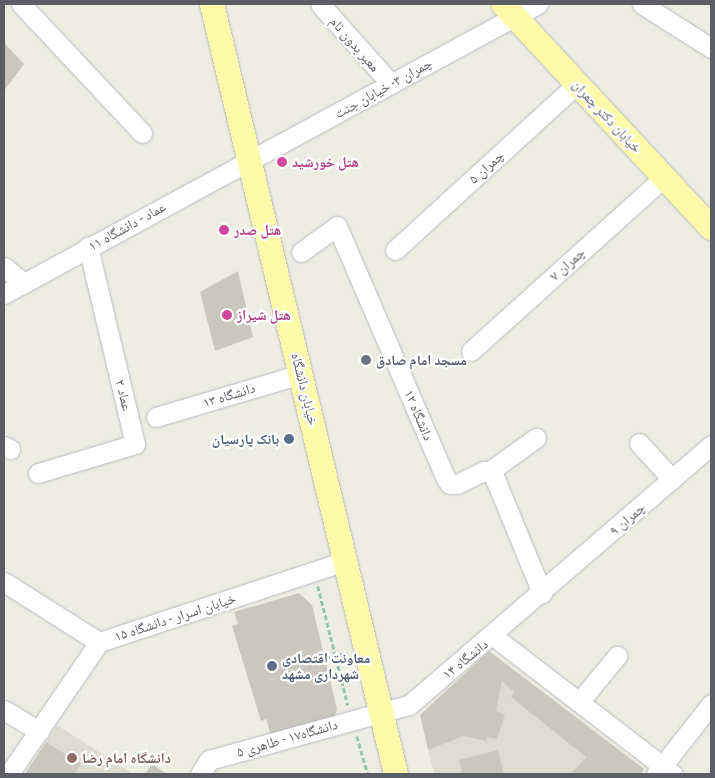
<!DOCTYPE html>
<html>
<head>
<meta charset="utf-8">
<style>
  body { margin:0 }
  #map { position:relative; width:715px; height:778px; overflow:hidden; background:#eeede4; font-family:"Roboto Condensed","Noto Naskh Arabic",sans-serif }
  div>[style] { position:absolute }
  [style*='--x'] { left:calc(var(--x)*1px); top:calc(var(--y)*1px); width:calc(var(--w)*1px); rotate:calc(var(--a)*1deg) }
  .education>* { inset:0; background:#dedcd2 }
  .building>* { inset:0; background:#cac7c1 }
  .path>* { height:2.5px; margin-top:-1.25px; transform-origin:0; background:repeating-linear-gradient(90deg,#98c4ab 0 5px,transparent 0 7.5px) }
  .roads { filter:drop-shadow(0 0 1px #b6b8bd) drop-shadow(0 0 1px #b6b8bd) }
  .minor>* { height:19px; margin:-9.5px; padding:0 9.5px; transform-origin:9.5px; border-radius:9.5px; background:#fff }
  .major>* { height:24px; margin:-12px; padding:0 12px; transform-origin:12px; border-radius:12px; background:#fdfba9 }
  .dots>* { width:14px; height:14px; translate:-50% -50%; box-sizing:border-box; border:2px solid #fff; border-radius:50% }
  span { translate:-50% -50%; white-space:nowrap; text-align:center; line-height:1.15; -webkit-text-stroke:4.5px #fff; paint-order:stroke }
  .street-label { font-size:14px; color:#5c5e64 }
  .hotel-label { font-size:14px; color:#b23c85; font-weight:700 }
  .left { translate:0 -50%; text-align:left }
  .worship-label { font-size:14px; color:#5b616d; font-weight:700 }
  .service-label { font-size:14px; color:#4e5e75; font-weight:700 }
  .right { translate:-100% -50%; text-align:right }
  .education-label { font-size:14px; color:#785e54; font-weight:700 }
  .frame { position:absolute; inset:0; border:5px solid #5c5e64; pointer-events:none }
</style>
</head>
<body>
<div id="map">
  <div class="education">
    <i style="clip-path:polygon(489px 651px,644px 769px,641px 774px,434px 774px,428px 750px,463px 736px)"></i>
    <i style="clip-path:polygon(57px 725px,133px 774px,25px 774px)"></i>
  </div>
  <div class="building">
    <i style="clip-path:polygon(4px 43px,24px 64px,4px 91px)"></i>
    <i style="clip-path:polygon(238px 271px,253px 337px,215px 351px,200px 292px)"></i>
    <i style="clip-path:polygon(299px 593px,312px 605px,337px 709px,335px 716px,272px 739px,266px 719px,261px 721px,232px 626px,238px 624px,234px 612px)"></i>
    <i style="clip-path:polygon(489px 651px,644px 769px,641px 774px,571px 774px,586px 757px,511px 697px,514px 692px,502px 681px,496px 711px,505px 714px,497px 739px,487px 737px,487px 741px,464px 736px,428px 750px,420px 715px)"></i>
    <i style="clip-path:polygon(46px 742px,81px 764px,74px 774px,25px 774px)"></i>
    <i style="clip-path:polygon(498px 750px,504px 774px,462px 774px,459px 760px)"></i>
    <i style="clip-path:polygon(152px 764px,167px 774px,145px 774px)"></i>
  </div>
  <div class="path">
    <i style="--x:318;--y:586;--w:123;--a:75.9"></i>
    <i style="--x:325;--y:658;--w:23;--a:-13"></i>
    <i style="--x:357;--y:736;--w:40;--a:74"></i>
  </div>
  <div class="roads">
    <div class="minor">
      <i style="--x:21;--y:4;--w:177;--a:46.8"></i>
      <i style="--x:320;--y:4;--w:107;--a:48.4"></i>
      <i style="--x:642;--y:4;--w:82;--a:32.5"></i>
      <i style="--x:395;--y:250;--w:246;--a:-42.4"></i>
      <i style="--x:301;--y:252;--w:44;--a:-35.8"></i>
      <i style="--x:337;--y:226;--w:275;--a:66.7"></i>
      <i style="--x:446;--y:479;--w:6;--a:51"></i>
      <i style="--x:450;--y:484;--w:7;--a:0"></i>
      <i style="--x:457;--y:484;--w:30;--a:-26"></i>
      <i style="--x:484;--y:471;--w:9;--a:18"></i>
      <i style="--x:493;--y:474;--w:129;--a:67.6"></i>
      <i style="--x:4;--y:267;--w:26;--a:39"></i>
      <i style="--x:4;--y:294;--w:608;--a:-28.51"></i>
      <i style="--x:471;--y:351;--w:260;--a:-42"></i>
      <i style="--x:156;--y:417;--w:151;--a:-16.5"></i>
      <i style="--x:639;--y:443;--w:49;--a:47.5"></i>
      <i style="--x:4;--y:446;--w:7;--a:27"></i>
      <i style="--x:490;--y:471;--w:57;--a:-35.7"></i>
      <i style="--x:38;--y:473;--w:101;--a:-16.6"></i>
      <i style="--x:135;--y:444;--w:203;--a:-103.4"></i>
      <i style="--x:4;--y:582;--w:112;--a:32.3"></i>
      <i style="--x:493;--y:636;--w:227;--a:37.5"></i>
      <i style="--x:579;--y:702;--w:60;--a:-50.4"></i>
      <i style="--x:4;--y:710;--w:41;--a:31"></i>
      <i style="--x:9;--y:774;--w:160;--a:-55.7"></i>
      <i style="--x:99;--y:642;--w:260;--a:-18.2"></i>
      <i style="--x:200;--y:774;--w:17;--a:-57"></i>
      <i style="--x:209;--y:760;--w:207;--a:-15.4"></i>
      <i style="--x:409;--y:705;--w:399;--a:-40.7"></i>
      <i style="--x:656;--y:774;--w:89;--a:-51.8"></i>
    </div>
    <div class="major">
      <i style="--x:212;--y:4;--w:792;--a:76.56"></i>
      <i style="--x:503;--y:4;--w:306;--a:47.1"></i>
    </div>
  </div>
  <div class="dots">
    <i style="left:282px;top:162px;background:#d1479c"></i>
    <i style="left:224px;top:230px;background:#d1479c"></i>
    <i style="left:227px;top:315px;background:#d1479c"></i>
    <i style="left:366px;top:360px;background:#6b7280"></i>
    <i style="left:289px;top:439px;background:#5c6f8a"></i>
    <i style="left:272px;top:666px;background:#5c6f8a"></i>
    <i style="left:72px;top:758px;background:#8d6e63"></i>
  </div>
  <div class="street-label">
    <span style="left:355px;top:44px;rotate:49deg">معبر بدون نام</span>
    <span style="left:383px;top:88px;rotate:-29deg">چمران ۳- خیابان جنت</span>
    <span style="left:607px;top:116px;rotate:47deg">خیابان دکتر چمران</span>
    <span style="left:486px;top:167px;rotate:-42deg">چمران ۵</span>
    <span style="left:127px;top:226px;rotate:-29deg">عماد - دانشگاه ۱۱</span>
    <span style="left:567px;top:264px;rotate:-42deg">چمران ۷</span>
    <span style="left:305px;top:389px;rotate:76deg">خیابان دانشگاه</span>
    <span style="left:124px;top:395px;rotate:76deg">عماد ۲</span>
    <span style="left:229px;top:395px;rotate:-17deg">دانشگاه ۱۳</span>
    <span style="left:419px;top:415px;rotate:67deg">دانشگاه ۱۲</span>
    <span style="left:627px;top:519px;rotate:-41deg">چمران ۹</span>
    <span style="left:175px;top:617px;rotate:-18deg">خیابان اسرار - دانشگاه ۱۵</span>
    <span style="left:465px;top:659px;rotate:-39deg">دانشگاه ۱۴</span>
    <span style="left:287px;top:738px;rotate:-16deg">دانشگاه۱۷ - طاهری ۵</span>
  </div>
  <div class="hotel-label">
    <span class="left" style="left:292px;top:162px">هتل خورشید</span>
    <span class="left" style="left:234px;top:230px">هتل صدر</span>
    <span class="left" style="left:237px;top:315px">هتل شیراز</span>
  </div>
  <div class="worship-label">
    <span class="left" style="left:376px;top:360px">مسجد امام صادق</span>
  </div>
  <div class="service-label">
    <span class="right" style="left:279px;top:439px">بانک پارسیان</span>
    <span class="left" style="left:282px;top:666px">معاونت اقتصادی<br>شهرداری مشهد</span>
  </div>
  <div class="education-label">
    <span class="left" style="left:82px;top:758px">دانشگاه امام رضا</span>
  </div>
  <div class="frame"></div>
</div>
</body>
</html>
